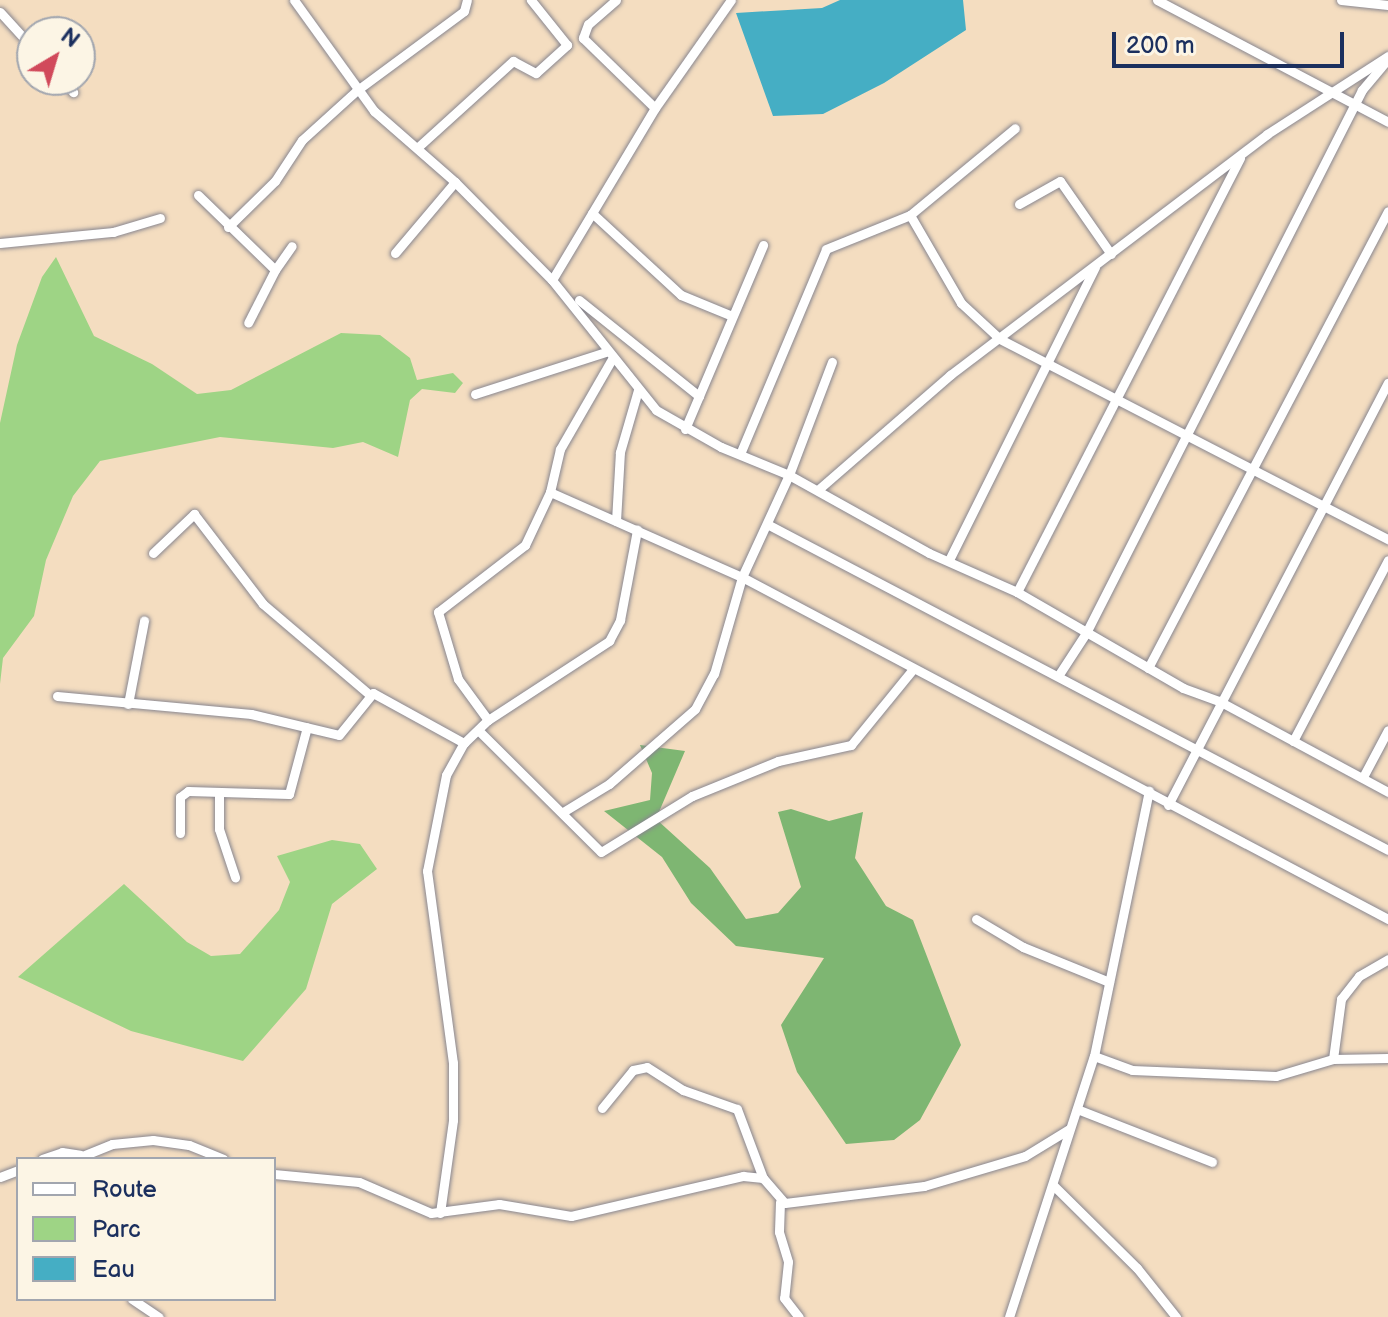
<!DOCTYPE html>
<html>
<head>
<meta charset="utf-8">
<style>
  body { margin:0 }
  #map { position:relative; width:1388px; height:1317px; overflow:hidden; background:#f4ddc0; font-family:"Balsamiq Sans",sans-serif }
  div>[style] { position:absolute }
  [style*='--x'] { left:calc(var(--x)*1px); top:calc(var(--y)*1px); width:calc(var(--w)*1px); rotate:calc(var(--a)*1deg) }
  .green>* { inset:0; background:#9ed485 }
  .forest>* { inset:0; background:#7eb672 }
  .water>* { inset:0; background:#45aec4 }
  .roads { filter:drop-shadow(0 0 2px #88868f) drop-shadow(0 0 2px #88868f) }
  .minor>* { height:9px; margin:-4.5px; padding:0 4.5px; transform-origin:4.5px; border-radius:4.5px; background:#fff }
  span { translate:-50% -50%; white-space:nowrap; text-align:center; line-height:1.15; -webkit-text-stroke:7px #fcf5e5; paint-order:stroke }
  .legend { position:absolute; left:16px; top:1157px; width:260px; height:144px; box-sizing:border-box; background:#fcf5e5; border:2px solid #a2a6af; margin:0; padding:10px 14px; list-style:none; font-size:24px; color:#1b2f5e }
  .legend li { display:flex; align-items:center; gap:16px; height:40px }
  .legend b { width:40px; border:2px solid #a2a6af }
  .north { position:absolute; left:16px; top:16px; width:80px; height:80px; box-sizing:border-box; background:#fcf5e5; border:2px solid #a2a6af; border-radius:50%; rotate:38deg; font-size:22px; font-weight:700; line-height:32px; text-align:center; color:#1b2f5e }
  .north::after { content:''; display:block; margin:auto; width:28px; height:36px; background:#d1495b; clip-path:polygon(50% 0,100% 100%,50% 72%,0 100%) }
  .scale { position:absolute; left:1112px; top:32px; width:232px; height:36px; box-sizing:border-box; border:4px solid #1b2f5e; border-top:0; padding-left:10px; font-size:24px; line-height:28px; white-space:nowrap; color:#1b2f5e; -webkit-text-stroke:6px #fcf5e5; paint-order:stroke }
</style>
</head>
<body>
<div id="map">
  <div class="green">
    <i style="clip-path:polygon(56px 257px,94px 336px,152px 364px,197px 394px,231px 390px,341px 333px,380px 335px,410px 358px,417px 380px,453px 373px,463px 383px,455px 393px,422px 389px,410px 400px,398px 457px,363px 442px,333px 448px,220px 437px,100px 461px,73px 496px,46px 560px,34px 616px,3px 658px,0 684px,0 423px,17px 345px,42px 277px)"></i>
    <i style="clip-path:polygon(332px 840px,360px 844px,377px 869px,332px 904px,306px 989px,243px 1061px,131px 1031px,18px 977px,124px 884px,187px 942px,211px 956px,240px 954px,279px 910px,290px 882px,277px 856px)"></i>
  </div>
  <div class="forest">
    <i style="clip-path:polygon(640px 745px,685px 751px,656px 819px,710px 868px,746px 919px,778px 913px,801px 887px,778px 812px,791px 809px,829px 821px,863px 812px,855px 858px,886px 906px,913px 920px,961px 1045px,920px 1120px,894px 1140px,846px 1144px,797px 1072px,781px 1025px,824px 958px,736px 946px,691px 903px,662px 857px,604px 811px,650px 800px,652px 773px)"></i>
  </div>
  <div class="water">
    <i style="clip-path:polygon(840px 0,963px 0,966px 30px,884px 83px,823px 114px,773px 116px,736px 13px,822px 8px)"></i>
  </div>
  <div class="roads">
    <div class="minor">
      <i style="--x:294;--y:0;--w:137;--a:54.2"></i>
      <i style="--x:374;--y:111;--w:108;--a:41.2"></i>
      <i style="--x:455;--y:182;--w:138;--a:45.3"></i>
      <i style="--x:552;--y:280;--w:166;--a:51.3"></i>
      <i style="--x:656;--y:410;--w:75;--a:29.6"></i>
      <i style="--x:721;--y:447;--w:74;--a:22.4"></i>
      <i style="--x:789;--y:475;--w:121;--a:-69.2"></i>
      <i style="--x:616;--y:0;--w:37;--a:139"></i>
      <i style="--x:588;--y:24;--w:15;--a:110"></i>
      <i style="--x:583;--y:38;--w:100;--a:44.2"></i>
      <i style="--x:1157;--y:0;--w:261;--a:27.8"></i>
      <i style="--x:1341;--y:0;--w:47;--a:6.1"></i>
      <i style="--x:0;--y:12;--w:47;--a:47.6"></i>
      <i style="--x:63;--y:80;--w:16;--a:50"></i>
      <i style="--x:417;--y:148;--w:130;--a:-42.2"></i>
      <i style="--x:513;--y:61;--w:26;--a:28"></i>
      <i style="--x:536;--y:73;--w:42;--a:-42.1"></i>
      <i style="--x:567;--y:45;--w:58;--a:-128.7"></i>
      <i style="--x:198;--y:195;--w:107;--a:44.2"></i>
      <i style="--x:275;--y:270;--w:59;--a:117"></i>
      <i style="--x:1019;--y:204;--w:47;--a:-29.3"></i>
      <i style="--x:1060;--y:181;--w:89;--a:55.1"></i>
      <i style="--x:592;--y:213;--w:121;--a:42.7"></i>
      <i style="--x:681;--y:295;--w:55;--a:22.4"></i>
      <i style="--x:910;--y:215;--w:102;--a:59.9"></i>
      <i style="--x:961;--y:303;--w:53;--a:42.7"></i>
      <i style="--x:1000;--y:339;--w:437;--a:27.3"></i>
      <i style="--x:228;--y:227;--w:66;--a:-44.4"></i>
      <i style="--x:275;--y:181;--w:49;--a:-56.6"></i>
      <i style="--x:302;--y:140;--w:73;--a:-42.2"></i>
      <i style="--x:356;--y:91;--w:134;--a:-36.5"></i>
      <i style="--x:464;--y:11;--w:11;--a:-75"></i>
      <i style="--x:0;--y:243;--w:114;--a:-5.6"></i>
      <i style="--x:113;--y:232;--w:49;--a:-16.6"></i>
      <i style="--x:395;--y:253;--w:93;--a:-49.8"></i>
      <i style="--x:275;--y:270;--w:29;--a:-55"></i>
      <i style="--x:552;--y:280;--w:200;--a:-59.1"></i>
      <i style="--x:655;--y:108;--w:132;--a:-54.9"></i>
      <i style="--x:579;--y:300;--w:154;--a:38.7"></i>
      <i style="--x:475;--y:394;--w:138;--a:-17.8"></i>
      <i style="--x:685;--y:429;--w:200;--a:-67"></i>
      <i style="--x:740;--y:454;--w:222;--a:-67.2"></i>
      <i style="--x:826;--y:249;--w:91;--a:-22"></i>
      <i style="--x:910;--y:215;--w:136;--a:-39.6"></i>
      <i style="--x:819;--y:489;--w:174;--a:-41"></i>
      <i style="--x:950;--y:375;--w:398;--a:-37.2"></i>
      <i style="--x:1267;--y:134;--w:144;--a:-32.8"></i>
      <i style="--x:550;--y:492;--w:210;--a:23.9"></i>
      <i style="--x:742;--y:577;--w:731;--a:27.9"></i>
      <i style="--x:616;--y:521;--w:69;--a:-86.7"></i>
      <i style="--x:620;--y:452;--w:65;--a:-73.8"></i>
      <i style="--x:767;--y:524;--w:701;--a:27.7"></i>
      <i style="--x:153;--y:553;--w:57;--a:-43.6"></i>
      <i style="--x:194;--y:514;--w:113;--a:52.5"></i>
      <i style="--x:263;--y:604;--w:140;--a:40.4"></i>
      <i style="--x:949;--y:560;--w:327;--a:-63.5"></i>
      <i style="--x:1017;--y:592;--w:488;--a:-62.8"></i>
      <i style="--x:1148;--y:668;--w:516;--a:-62.29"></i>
      <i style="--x:1058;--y:676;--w:51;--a:-56.9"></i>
      <i style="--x:1086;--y:633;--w:609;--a:-63.06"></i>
      <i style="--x:1362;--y:90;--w:38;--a:-50"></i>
      <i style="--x:57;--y:696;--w:195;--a:5.3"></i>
      <i style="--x:251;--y:714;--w:90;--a:13.4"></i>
      <i style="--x:339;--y:735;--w:54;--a:-51"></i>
      <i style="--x:373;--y:693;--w:104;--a:28.8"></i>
      <i style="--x:128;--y:704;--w:85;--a:-79.1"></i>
      <i style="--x:488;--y:720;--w:51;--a:-126.2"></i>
      <i style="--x:458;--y:679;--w:70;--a:-106.6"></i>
      <i style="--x:438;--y:612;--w:110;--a:-37.6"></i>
      <i style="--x:525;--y:545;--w:59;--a:-64.7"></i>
      <i style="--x:550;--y:492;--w:44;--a:-76.9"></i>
      <i style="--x:560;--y:449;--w:104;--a:-60"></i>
      <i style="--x:478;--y:730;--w:173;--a:44.8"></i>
      <i style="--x:601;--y:852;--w:107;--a:-31.6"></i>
      <i style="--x:692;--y:796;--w:93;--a:-22.1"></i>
      <i style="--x:778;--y:761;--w:75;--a:-12.4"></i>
      <i style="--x:851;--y:745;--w:98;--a:-50.8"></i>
      <i style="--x:1293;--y:741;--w:204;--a:-62.3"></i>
      <i style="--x:1363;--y:777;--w:53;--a:-62"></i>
      <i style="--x:219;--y:793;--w:36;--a:90"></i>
      <i style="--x:219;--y:829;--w:51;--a:71.6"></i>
      <i style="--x:1168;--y:805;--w:476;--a:-62.5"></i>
      <i style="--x:563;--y:812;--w:54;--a:-31.3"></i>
      <i style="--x:609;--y:784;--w:114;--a:-41.1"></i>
      <i style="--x:695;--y:709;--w:40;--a:-62"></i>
      <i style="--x:714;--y:674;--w:101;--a:-73.9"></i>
      <i style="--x:742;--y:577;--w:112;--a:-65.3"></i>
      <i style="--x:789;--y:475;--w:160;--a:29.1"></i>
      <i style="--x:929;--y:553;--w:96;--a:23.9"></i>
      <i style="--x:1017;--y:592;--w:192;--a:30"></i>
      <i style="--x:1183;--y:688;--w:38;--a:20"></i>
      <i style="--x:1219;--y:701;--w:192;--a:28.3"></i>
      <i style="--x:180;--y:833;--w:36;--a:-90"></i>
      <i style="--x:180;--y:797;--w:10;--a:-37"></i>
      <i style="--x:188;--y:791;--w:101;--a:1.7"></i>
      <i style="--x:289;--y:794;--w:69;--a:-75"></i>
      <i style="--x:976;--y:919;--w:55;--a:30.8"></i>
      <i style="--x:1023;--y:947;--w:93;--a:22.1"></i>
      <i style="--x:1094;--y:1056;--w:40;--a:20.2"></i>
      <i style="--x:1132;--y:1070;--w:144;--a:2.4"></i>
      <i style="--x:1276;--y:1076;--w:59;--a:-16.6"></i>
      <i style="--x:1333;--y:1059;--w:55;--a:-1"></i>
      <i style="--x:1333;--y:1059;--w:61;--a:-82.4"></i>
      <i style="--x:1341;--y:999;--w:29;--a:-52"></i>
      <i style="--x:1359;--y:976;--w:34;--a:-30"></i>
      <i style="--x:602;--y:1108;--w:49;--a:-50.8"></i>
      <i style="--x:633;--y:1070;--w:14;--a:-12"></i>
      <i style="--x:647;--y:1067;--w:43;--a:32.6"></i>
      <i style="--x:683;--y:1090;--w:57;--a:19.4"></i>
      <i style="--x:737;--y:1109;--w:74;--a:69.4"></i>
      <i style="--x:1077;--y:1109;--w:145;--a:21.4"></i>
      <i style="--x:42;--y:1159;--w:21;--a:-19"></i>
      <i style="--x:62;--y:1152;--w:18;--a:9"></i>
      <i style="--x:75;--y:1159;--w:40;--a:-22"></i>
      <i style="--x:112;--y:1144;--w:41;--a:-5.6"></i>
      <i style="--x:153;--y:1140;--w:36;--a:8"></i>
      <i style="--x:189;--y:1145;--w:37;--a:22"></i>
      <i style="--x:274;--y:1174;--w:85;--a:5.4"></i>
      <i style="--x:359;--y:1182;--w:78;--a:23.3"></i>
      <i style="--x:431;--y:1213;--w:69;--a:-7.5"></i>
      <i style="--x:499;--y:1204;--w:73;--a:9.5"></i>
      <i style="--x:571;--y:1216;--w:177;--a:-13.1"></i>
      <i style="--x:743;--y:1176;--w:20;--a:6"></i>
      <i style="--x:763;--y:1178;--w:33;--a:49"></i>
      <i style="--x:785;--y:1203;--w:140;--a:-7"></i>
      <i style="--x:924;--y:1186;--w:105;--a:-16.5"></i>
      <i style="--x:1025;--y:1156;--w:52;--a:-31.5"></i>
      <i style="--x:0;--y:1177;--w:19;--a:-21"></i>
      <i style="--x:1053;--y:1185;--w:118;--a:44.7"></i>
      <i style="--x:1137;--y:1268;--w:63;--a:51.5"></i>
      <i style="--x:780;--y:1202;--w:30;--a:92"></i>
      <i style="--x:779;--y:1232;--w:31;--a:73"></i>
      <i style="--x:788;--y:1262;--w:36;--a:96"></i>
      <i style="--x:784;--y:1298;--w:24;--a:52"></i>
      <i style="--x:440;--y:1213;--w:94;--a:-82"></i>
      <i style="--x:453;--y:1120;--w:57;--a:-90"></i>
      <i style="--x:453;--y:1063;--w:194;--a:-97.7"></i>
      <i style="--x:427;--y:871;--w:98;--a:-78.8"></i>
      <i style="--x:446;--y:775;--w:37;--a:-61"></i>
      <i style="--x:464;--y:743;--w:33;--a:-44"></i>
      <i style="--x:488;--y:720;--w:145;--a:-33.1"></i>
      <i style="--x:609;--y:641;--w:24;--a:-62"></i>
      <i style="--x:620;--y:620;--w:92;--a:-79.3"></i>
      <i style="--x:132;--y:1299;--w:32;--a:34"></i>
      <i style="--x:1009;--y:1317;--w:274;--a:-72"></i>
      <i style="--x:1094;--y:1056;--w:271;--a:-78.3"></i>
    </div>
  </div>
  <ul class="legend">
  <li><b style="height:10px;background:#fff"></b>Route</li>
  <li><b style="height:22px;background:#9ed485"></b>Parc</li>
  <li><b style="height:22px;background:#45aec4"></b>Eau</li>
  </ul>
  <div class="north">N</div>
  <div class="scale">200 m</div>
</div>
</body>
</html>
